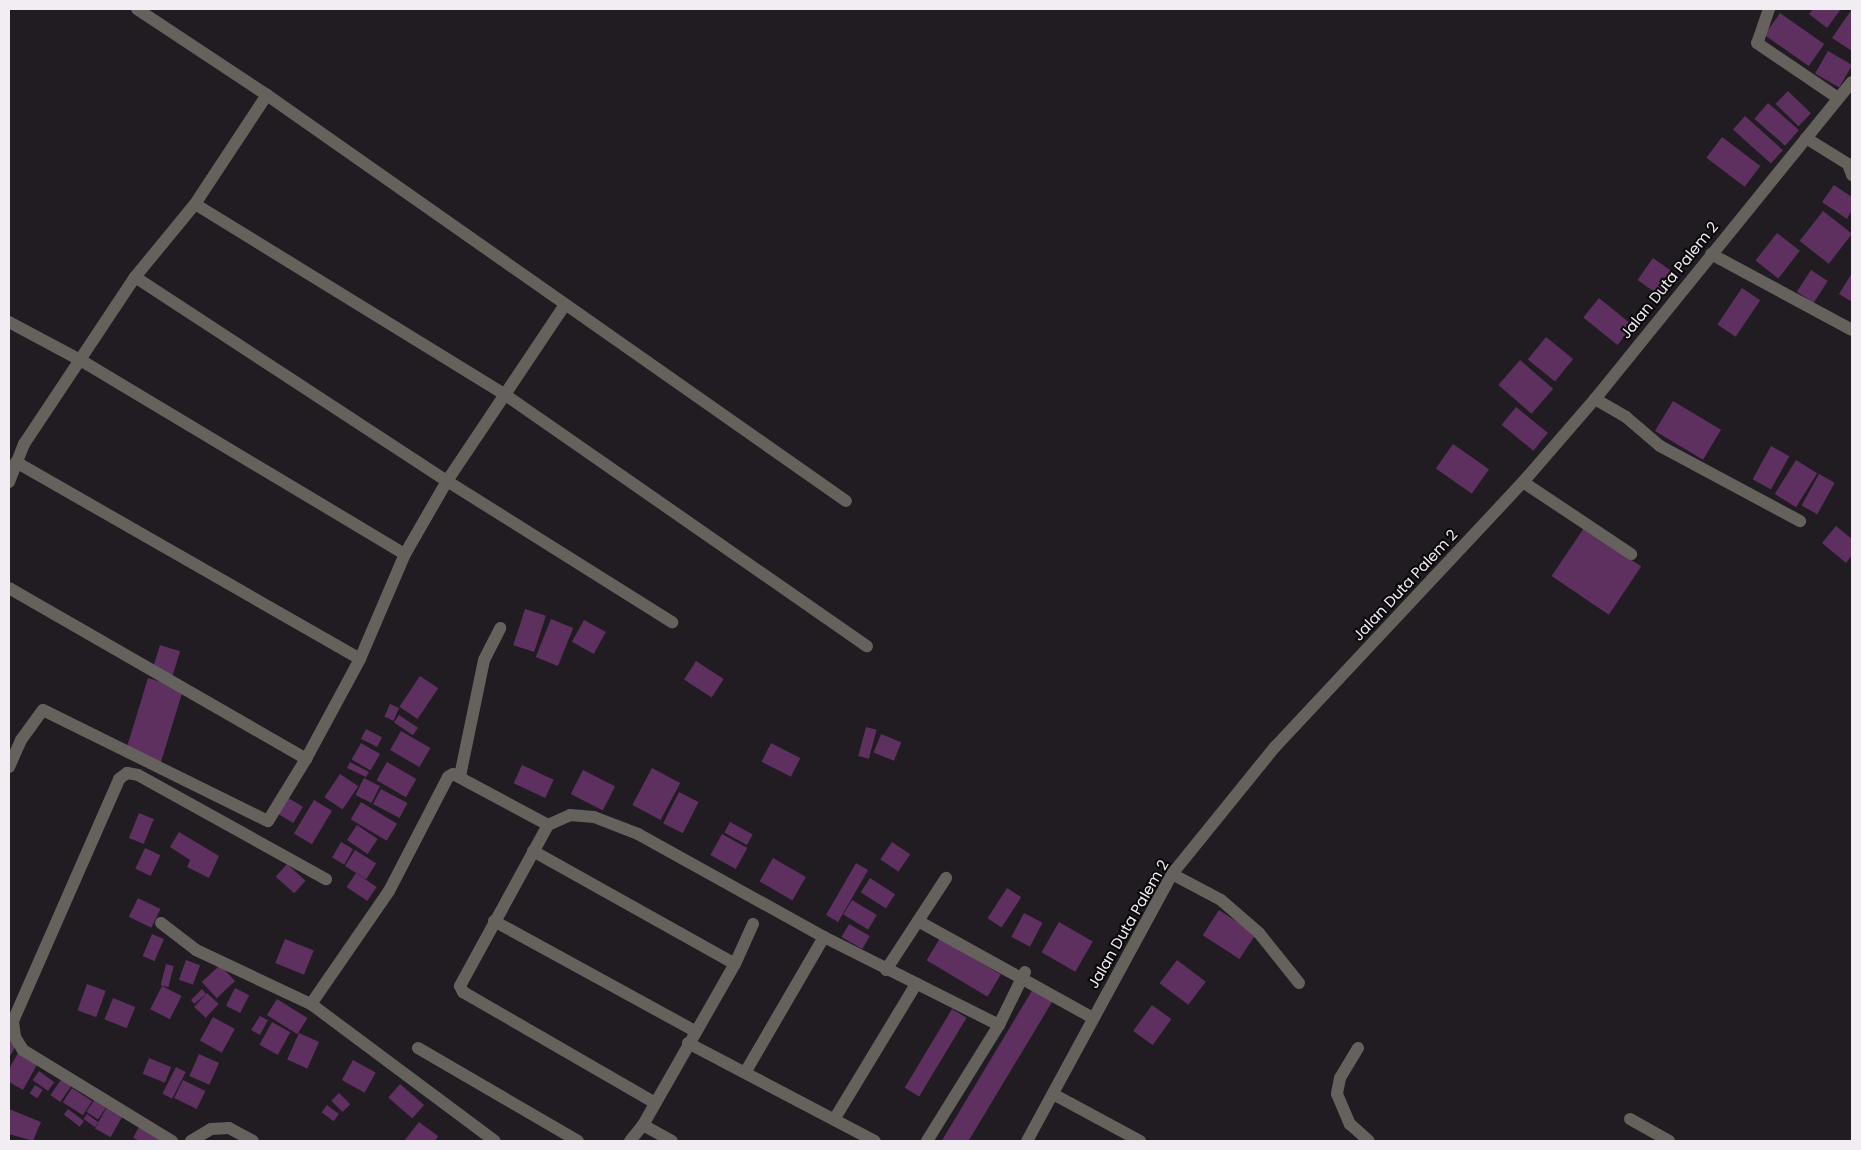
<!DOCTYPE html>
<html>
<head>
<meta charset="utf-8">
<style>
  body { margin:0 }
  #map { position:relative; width:1861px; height:1150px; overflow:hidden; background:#211b22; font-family:Poppins,sans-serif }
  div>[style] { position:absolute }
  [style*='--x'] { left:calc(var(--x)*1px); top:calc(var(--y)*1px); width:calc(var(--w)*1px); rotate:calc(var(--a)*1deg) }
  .building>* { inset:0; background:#5d305f; transform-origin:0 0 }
  .minor>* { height:12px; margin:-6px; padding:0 6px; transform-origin:6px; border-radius:6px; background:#65625e }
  span { translate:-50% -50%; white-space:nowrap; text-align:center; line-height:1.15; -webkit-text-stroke:4px #090709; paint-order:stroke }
  .street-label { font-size:15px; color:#f2edf2 }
  .frame { position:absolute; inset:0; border:10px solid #f2edf2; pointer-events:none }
</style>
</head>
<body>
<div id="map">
  <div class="building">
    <i style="clip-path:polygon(1813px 9px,1841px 9px,1827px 28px,1809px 14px)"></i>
    <i style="clip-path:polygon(1852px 9px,1852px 51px,1832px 38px)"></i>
    <i style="left:1780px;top:13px;width:54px;height:27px;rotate:35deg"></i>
    <i style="left:1828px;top:51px;width:28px;height:26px;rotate:30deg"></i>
    <i style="left:1788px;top:91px;width:32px;height:18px;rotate:44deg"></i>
    <i style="left:1768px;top:103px;width:41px;height:21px;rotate:41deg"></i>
    <i style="left:1745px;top:116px;width:51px;height:18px;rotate:42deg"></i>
    <i style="left:1722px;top:137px;width:48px;height:26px;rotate:37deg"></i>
    <i style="clip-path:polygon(1834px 185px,1852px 197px,1852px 210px,1847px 219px,1822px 202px)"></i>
    <i style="left:1823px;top:211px;width:37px;height:38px;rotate:38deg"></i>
    <i style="left:1777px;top:233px;width:29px;height:35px;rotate:38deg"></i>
    <i style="left:1653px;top:258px;width:29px;height:27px;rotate:35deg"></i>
    <i style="left:1811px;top:270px;width:20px;height:26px;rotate:33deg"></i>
    <i style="clip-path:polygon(1852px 273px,1852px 302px,1839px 294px)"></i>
    <i style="left:1742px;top:288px;width:22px;height:44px;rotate:34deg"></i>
    <i style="left:1599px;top:298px;width:44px;height:25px;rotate:39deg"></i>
    <i style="left:1546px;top:337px;width:35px;height:29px;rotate:39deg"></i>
    <i style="left:1520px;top:360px;width:44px;height:33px;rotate:41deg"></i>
    <i style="left:1673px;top:401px;width:56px;height:35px;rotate:31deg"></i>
    <i style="left:1516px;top:407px;width:41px;height:23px;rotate:39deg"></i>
    <i style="left:1453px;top:444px;width:44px;height:30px;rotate:35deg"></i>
    <i style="left:1771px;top:446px;width:21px;height:38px;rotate:29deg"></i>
    <i style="left:1796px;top:460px;width:25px;height:40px;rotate:32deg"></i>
    <i style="left:1819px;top:474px;width:18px;height:36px;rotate:29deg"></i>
    <i style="clip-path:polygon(1836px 526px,1852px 539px,1852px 555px,1846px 563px,1822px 543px)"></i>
    <i style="left:1584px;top:528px;width:69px;height:58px;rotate:34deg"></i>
    <i style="left:525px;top:609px;width:22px;height:38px;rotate:18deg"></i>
    <i style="left:551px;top:619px;width:24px;height:41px;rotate:22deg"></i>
    <i style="left:584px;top:620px;width:25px;height:25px;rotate:29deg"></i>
    <i style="left:160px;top:645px;width:21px;height:32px;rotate:17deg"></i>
    <i style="left:696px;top:661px;width:33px;height:22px;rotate:33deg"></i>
    <i style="left:420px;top:676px;width:22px;height:37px;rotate:34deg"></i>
    <i style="left:148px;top:678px;width:37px;height:82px;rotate:17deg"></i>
    <i style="left:390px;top:704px;width:10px;height:14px;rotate:24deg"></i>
    <i style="left:399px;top:715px;width:23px;height:9px;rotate:34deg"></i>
    <i style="left:866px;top:727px;width:11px;height:30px;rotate:15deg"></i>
    <i style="left:366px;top:729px;width:18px;height:11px;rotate:27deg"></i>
    <i style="left:401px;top:731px;width:34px;height:22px;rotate:30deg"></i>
    <i style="left:881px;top:734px;width:22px;height:20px;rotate:22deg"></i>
    <i style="left:361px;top:743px;width:22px;height:19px;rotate:30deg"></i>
    <i style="left:771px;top:743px;width:33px;height:21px;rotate:27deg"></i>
    <i style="clip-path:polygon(350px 762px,369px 772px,366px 777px,347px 768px)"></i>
    <i style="left:387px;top:762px;width:34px;height:21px;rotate:30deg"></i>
    <i style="left:522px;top:765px;width:35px;height:20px;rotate:25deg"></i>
    <i style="left:652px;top:768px;width:32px;height:42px;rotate:28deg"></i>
    <i style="left:583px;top:770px;width:36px;height:27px;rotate:27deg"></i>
    <i style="left:340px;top:774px;width:22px;height:28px;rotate:34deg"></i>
    <i style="left:364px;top:778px;width:18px;height:19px;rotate:27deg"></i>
    <i style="left:381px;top:789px;width:30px;height:17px;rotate:28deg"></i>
    <i style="left:679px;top:792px;width:22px;height:35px;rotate:27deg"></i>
    <i style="left:285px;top:796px;width:21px;height:19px;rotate:31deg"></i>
    <i style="left:314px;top:800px;width:21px;height:39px;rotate:31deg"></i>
    <i style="left:361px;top:802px;width:42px;height:20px;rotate:31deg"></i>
    <i style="left:139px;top:813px;width:16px;height:27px;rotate:22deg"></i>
    <i style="left:730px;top:822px;width:26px;height:12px;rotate:29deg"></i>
    <i style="left:357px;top:825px;width:25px;height:18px;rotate:34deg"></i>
    <i style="clip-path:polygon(179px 832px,219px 856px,209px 878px,187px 867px,190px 860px,170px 847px)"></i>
    <i style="left:722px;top:834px;width:29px;height:24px;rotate:29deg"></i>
    <i style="left:341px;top:842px;width:14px;height:18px;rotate:30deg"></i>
    <i style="left:892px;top:842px;width:22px;height:21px;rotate:34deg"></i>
    <i style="left:145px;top:848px;width:17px;height:23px;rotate:25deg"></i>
    <i style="left:355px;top:850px;width:25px;height:19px;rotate:32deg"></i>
    <i style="left:773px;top:858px;width:38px;height:27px;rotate:30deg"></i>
    <i style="left:856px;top:863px;width:14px;height:60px;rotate:30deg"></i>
    <i style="left:287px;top:864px;width:25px;height:17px;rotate:42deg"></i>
    <i style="left:356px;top:873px;width:25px;height:17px;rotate:34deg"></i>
    <i style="left:870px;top:878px;width:30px;height:17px;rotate:33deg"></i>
    <i style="left:1007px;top:888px;width:17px;height:36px;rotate:33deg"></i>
    <i style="left:138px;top:898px;width:25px;height:21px;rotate:26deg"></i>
    <i style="left:852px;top:900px;width:29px;height:17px;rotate:31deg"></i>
    <i style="left:1219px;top:910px;width:44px;height:30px;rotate:33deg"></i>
    <i style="left:1024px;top:913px;width:21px;height:27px;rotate:28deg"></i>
    <i style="left:1059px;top:922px;width:39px;height:35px;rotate:30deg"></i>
    <i style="left:849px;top:924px;width:24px;height:15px;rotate:30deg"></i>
    <i style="left:152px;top:934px;width:13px;height:24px;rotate:23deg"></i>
    <i style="left:940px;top:938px;width:71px;height:26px;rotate:31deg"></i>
    <i style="left:285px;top:939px;width:31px;height:26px;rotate:22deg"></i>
    <i style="left:186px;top:960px;width:15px;height:21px;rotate:20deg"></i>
    <i style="left:1177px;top:960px;width:36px;height:29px;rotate:37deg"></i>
    <i style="left:166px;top:964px;width:8px;height:22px;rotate:14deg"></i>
    <i style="left:220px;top:965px;width:22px;height:25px;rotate:47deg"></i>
    <i style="left:87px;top:984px;width:20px;height:28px;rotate:20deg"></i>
    <i style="left:162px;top:986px;width:22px;height:26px;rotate:27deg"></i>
    <i style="left:235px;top:988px;width:16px;height:20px;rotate:27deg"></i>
    <i style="clip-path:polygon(202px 989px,206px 994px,194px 1004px,191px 1000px)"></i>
    <i style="left:1033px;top:989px;width:23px;height:178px;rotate:31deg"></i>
    <i style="left:207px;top:993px;width:16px;height:19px;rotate:43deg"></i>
    <i style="left:113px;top:998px;width:24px;height:23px;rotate:22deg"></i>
    <i style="left:277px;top:999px;width:36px;height:19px;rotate:32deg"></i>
    <i style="left:1152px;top:1005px;width:24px;height:32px;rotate:36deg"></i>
    <i style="left:952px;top:1009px;width:17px;height:92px;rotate:31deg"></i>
    <i style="clip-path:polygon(260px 1016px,268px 1020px,260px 1035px,251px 1030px)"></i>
    <i style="left:213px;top:1017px;width:25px;height:27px;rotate:29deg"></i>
    <i style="left:272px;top:1022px;width:21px;height:26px;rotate:29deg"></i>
    <i style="left:299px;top:1033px;width:22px;height:29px;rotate:24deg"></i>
    <i style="clip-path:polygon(9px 1037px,18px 1042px,9px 1058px)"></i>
    <i style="clip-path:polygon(19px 1051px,39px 1061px,23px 1090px,9px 1082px,9px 1069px)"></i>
    <i style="left:199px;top:1054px;width:22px;height:24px;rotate:24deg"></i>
    <i style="left:149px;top:1058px;width:24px;height:17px;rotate:22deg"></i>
    <i style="left:353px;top:1060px;width:26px;height:23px;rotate:29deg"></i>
    <i style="left:176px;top:1067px;width:11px;height:30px;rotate:27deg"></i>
    <i style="left:39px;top:1071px;width:19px;height:11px;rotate:36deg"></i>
    <i style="left:63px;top:1077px;width:12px;height:22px;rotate:35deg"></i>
    <i style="left:183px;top:1080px;width:25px;height:20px;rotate:26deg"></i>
    <i style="left:400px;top:1084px;width:32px;height:18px;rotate:41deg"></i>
    <i style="left:35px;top:1085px;width:9px;height:10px;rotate:32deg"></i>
    <i style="left:72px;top:1088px;width:24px;height:17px;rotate:33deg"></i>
    <i style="left:339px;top:1093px;width:16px;height:11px;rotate:45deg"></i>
    <i style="left:97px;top:1096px;width:14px;height:19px;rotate:34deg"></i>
    <i style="left:108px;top:1105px;width:18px;height:27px;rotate:29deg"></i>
    <i style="left:327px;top:1105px;width:15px;height:9px;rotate:37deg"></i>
    <i style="clip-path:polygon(9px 1109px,41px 1122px,33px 1141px,9px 1134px)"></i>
    <i style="left:68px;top:1109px;width:20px;height:7px;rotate:37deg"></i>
    <i style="left:87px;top:1114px;width:14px;height:6px;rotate:36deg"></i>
    <i style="clip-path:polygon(419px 1122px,438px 1136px,435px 1141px,404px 1141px)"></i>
    <i style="clip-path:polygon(140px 1125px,160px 1136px,158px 1141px,140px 1141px,133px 1138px)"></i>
  </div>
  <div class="minor">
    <i style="--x:137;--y:9;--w:156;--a:33.5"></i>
    <i style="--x:267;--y:95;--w:707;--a:35.04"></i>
    <i style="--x:1769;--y:9;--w:36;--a:109"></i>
    <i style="--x:1757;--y:43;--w:98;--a:34.2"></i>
    <i style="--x:1806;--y:138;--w:49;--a:31.8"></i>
    <i style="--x:1848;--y:164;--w:12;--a:70"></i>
    <i style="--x:195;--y:204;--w:363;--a:31.6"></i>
    <i style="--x:504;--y:394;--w:442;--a:34.8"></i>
    <i style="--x:1711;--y:254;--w:160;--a:28.3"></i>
    <i style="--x:135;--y:277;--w:373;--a:33.2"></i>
    <i style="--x:447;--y:481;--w:266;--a:32.1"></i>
    <i style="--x:9;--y:322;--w:83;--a:28.1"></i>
    <i style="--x:82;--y:361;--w:376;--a:30.9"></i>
    <i style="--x:1595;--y:399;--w:36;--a:30"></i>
    <i style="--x:1626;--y:417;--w:45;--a:40.5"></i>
    <i style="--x:1660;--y:446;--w:159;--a:28.2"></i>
    <i style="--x:16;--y:462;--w:396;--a:29.8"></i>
    <i style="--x:9;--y:482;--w:41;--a:-68.5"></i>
    <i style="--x:24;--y:444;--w:201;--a:-56.4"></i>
    <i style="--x:135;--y:277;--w:94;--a:-50.6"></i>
    <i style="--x:195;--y:204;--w:131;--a:-56.6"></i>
    <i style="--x:1523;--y:482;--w:130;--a:33.7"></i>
    <i style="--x:9;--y:588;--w:343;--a:29.9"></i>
    <i style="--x:9;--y:767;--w:30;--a:-66"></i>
    <i style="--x:21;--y:740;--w:37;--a:-54"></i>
    <i style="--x:43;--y:710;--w:251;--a:26.3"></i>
    <i style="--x:268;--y:821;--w:73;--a:-58.5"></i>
    <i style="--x:306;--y:759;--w:114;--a:-61.6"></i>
    <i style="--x:360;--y:659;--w:114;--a:-66.8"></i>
    <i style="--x:405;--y:554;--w:84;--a:-60.1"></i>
    <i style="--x:447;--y:481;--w:211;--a:-56.2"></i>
    <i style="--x:460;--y:776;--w:118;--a:-78.3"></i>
    <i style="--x:484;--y:660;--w:36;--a:-63"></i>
    <i style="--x:548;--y:825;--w:183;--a:118.7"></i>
    <i style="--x:460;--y:986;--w:7;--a:63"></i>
    <i style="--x:463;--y:992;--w:222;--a:30"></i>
    <i style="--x:533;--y:851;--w:231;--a:29.2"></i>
    <i style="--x:1172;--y:874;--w:55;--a:28"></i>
    <i style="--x:1221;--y:900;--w:50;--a:41"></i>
    <i style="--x:1259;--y:933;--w:64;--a:51.3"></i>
    <i style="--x:494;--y:921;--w:229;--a:28.7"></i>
    <i style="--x:918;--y:921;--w:200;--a:29"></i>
    <i style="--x:161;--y:923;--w:44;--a:37.6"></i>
    <i style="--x:196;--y:950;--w:127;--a:25.2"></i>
    <i style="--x:311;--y:1004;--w:229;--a:36.7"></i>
    <i style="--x:886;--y:970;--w:110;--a:-56.9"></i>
    <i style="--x:311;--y:1004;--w:137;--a:-55.4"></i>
    <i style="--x:389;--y:891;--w:128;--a:-62.6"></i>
    <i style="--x:448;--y:777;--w:6;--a:-31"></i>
    <i style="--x:453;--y:774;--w:108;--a:28.2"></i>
    <i style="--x:548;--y:825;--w:24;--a:-24"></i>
    <i style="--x:570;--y:815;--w:24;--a:5"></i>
    <i style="--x:594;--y:817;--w:47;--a:21.1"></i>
    <i style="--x:638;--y:834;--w:213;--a:29"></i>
    <i style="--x:824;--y:937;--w:196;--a:26.7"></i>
    <i style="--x:688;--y:1043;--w:211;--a:27.7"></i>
    <i style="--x:418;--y:1048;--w:185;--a:30.2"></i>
    <i style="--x:1358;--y:1048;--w:35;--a:121"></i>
    <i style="--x:1340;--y:1078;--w:16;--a:101"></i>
    <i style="--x:1337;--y:1094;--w:33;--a:67"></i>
    <i style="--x:1350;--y:1124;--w:25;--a:42"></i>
    <i style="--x:746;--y:1071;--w:155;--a:-59.8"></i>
    <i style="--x:1053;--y:1094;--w:99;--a:28.4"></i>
    <i style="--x:835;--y:1118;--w:157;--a:-58.8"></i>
    <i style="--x:1630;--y:1119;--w:45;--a:29.4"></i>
    <i style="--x:643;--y:1125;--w:33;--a:29"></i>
    <i style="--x:172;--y:1141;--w:175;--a:-148.6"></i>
    <i style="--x:23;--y:1050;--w:15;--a:-122"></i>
    <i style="--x:15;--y:1037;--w:16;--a:-97"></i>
    <i style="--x:13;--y:1021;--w:264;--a:-66.3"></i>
    <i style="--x:119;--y:779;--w:10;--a:-37"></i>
    <i style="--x:127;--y:773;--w:11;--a:10"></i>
    <i style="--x:138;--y:775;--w:215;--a:29"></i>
    <i style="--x:191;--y:1141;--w:23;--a:-31"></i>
    <i style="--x:211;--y:1129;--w:18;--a:-3"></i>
    <i style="--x:229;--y:1128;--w:27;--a:28"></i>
    <i style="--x:630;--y:1141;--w:21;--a:-51"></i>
    <i style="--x:643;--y:1125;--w:185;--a:-60.3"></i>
    <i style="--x:735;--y:964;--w:44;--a:-65.8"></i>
    <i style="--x:927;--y:1141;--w:137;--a:-58.2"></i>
    <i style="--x:999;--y:1025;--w:59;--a:-63.9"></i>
    <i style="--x:1027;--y:1141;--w:304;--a:-61.5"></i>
    <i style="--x:1172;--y:874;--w:164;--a:-51"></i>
    <i style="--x:1275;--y:747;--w:363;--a:-46.9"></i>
    <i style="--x:1523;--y:482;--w:110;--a:-49.1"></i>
    <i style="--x:1595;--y:399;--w:408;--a:-51"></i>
  </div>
  <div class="street-label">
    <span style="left:1669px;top:280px;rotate:-51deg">Jalan Duta Palem 2</span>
    <span style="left:1405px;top:585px;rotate:-47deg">Jalan Duta Palem 2</span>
    <span style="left:1128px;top:924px;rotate:-60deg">Jalan Duta Palem 2</span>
  </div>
  <div class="frame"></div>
</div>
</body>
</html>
